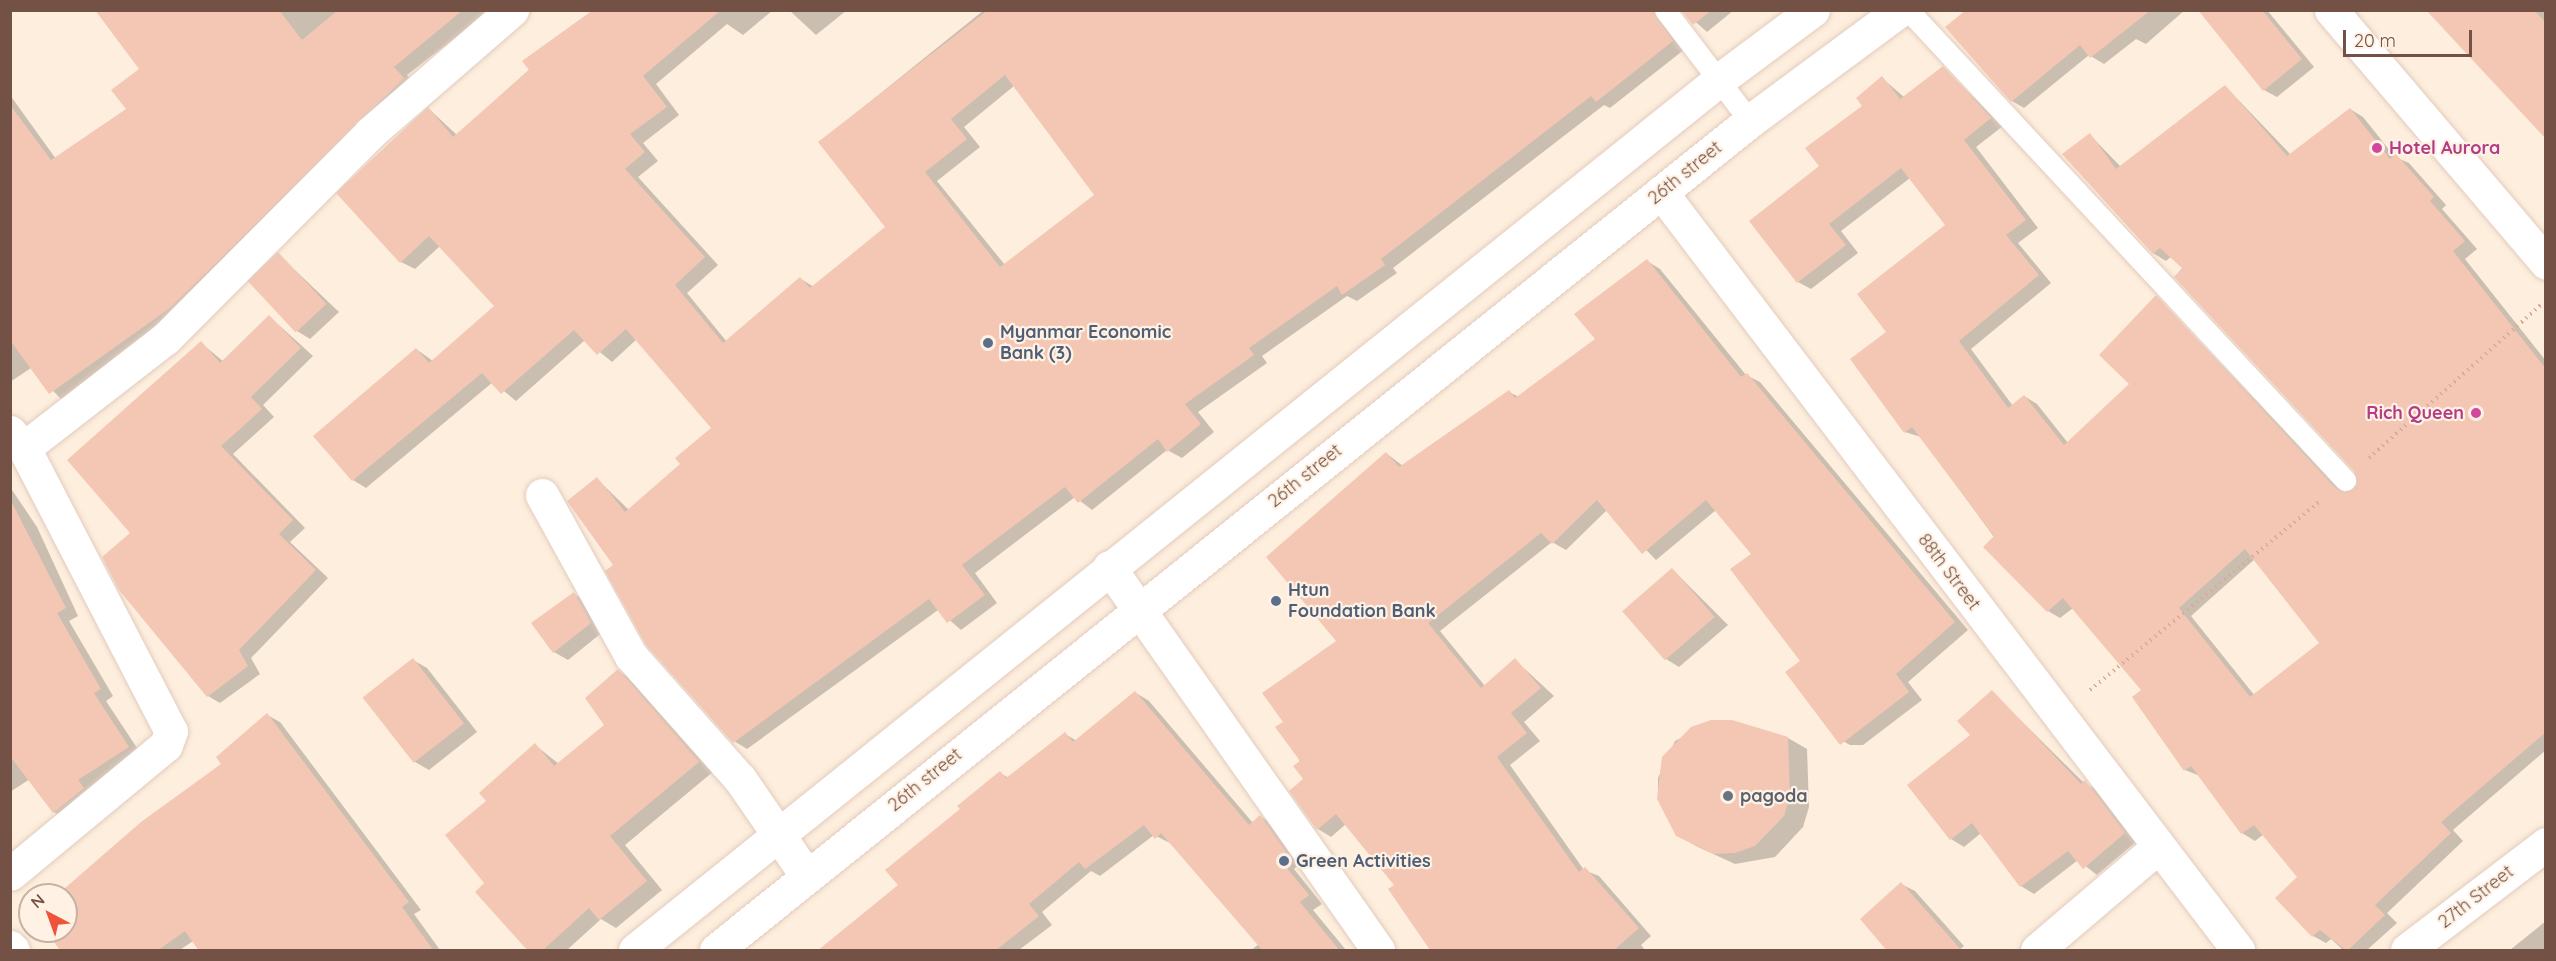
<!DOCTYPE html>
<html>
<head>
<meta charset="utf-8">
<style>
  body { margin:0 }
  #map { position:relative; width:2556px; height:961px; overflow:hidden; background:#fdeedd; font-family:Quicksand,sans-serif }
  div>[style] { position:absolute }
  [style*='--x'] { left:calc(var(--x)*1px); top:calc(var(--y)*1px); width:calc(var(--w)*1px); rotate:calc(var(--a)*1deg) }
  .shadow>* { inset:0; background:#0003 }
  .building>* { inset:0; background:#f4c7b4; transform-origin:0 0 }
  .path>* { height:4px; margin-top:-2px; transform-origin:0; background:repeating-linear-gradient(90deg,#d8ab98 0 1.5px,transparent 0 6px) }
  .roads { filter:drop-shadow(0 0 2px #e3cbbd) drop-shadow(0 0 2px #e3cbbd) }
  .lane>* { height:21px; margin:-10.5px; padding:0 10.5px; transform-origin:10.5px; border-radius:10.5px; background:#fff }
  .street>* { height:33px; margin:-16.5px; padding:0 16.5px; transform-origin:16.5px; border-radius:16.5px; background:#fff }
  .secondary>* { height:33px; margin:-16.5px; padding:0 16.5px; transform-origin:16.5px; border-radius:16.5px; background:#fff }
  .dots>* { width:16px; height:16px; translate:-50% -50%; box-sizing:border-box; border:3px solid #fff2e5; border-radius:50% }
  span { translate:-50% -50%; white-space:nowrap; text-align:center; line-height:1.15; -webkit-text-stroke:4.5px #fff2e5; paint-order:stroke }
  .hotel-label { font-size:18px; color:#b23c85; font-weight:700 }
  .left { translate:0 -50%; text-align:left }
  .right { translate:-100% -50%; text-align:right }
  .street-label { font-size:18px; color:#745145 }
  .service-label { font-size:18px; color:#4e5e75; font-weight:700 }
  .worship-label { font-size:18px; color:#5b616d; font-weight:700 }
  .frame { position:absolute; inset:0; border:12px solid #745145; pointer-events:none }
  .north { position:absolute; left:18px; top:883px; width:60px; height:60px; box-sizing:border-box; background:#fff2e5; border:2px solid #c7b2a5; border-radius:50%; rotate:319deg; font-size:16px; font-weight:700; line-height:24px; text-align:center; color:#745145 }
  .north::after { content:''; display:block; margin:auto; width:21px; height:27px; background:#ee533b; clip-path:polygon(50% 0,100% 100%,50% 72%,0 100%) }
  .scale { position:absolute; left:2343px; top:30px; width:129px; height:27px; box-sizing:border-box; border:3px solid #745145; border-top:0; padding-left:8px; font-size:18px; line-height:21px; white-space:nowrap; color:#745145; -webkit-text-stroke:4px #fff2e5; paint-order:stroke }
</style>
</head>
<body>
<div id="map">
  <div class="shadow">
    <i style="clip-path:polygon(97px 10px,491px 10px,407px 75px,417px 87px,183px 315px,63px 401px,31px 368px,10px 382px,10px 95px,56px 159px,128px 110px,141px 70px)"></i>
    <i style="clip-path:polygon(evenodd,595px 10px,773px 10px,743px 35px,727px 24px,656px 84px,679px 115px,643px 143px,658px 161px,638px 177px,718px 265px,687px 293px,727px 342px,801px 279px,814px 287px,888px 228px,820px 142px,984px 10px,1670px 10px,1685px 49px,1610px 108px,1604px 105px,1393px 268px,1397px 273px,1357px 301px,1347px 296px,1262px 356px,1267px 363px,1198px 412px,1214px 432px,1182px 458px,1167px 450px,1092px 510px,1075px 497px,975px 573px,997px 603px,961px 630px,938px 610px,747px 749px,734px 741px,615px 566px,597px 479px,629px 510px,682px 464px,713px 428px,637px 339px,612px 362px,585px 340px,516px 401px,493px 382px,366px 488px,353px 480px,416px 349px,433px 361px,497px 306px,440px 246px,415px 269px,401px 262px,429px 109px,457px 135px,595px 10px,1014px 86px,1096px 195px,1005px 265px,937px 181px,980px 147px,964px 127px,1014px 86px)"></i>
    <i style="clip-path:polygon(789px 10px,847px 10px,816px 35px)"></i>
    <i style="clip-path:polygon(1682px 10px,1734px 10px,1707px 32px)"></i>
    <i style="clip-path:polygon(1968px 10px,2185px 10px,2146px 44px,2136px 39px,2104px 64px,2089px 55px,2024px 108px,2012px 101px)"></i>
    <i style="clip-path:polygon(2200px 10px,2267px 10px,2314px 67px,2277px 97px,2264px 90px)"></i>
    <i style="clip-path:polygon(2427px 10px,2546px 10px,2546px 137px)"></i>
    <i style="clip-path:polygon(evenodd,1943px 68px,2003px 126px,1976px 147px,2038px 228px,2018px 243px,2051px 283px,1971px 349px,2013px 406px,2024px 396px,2037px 404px,2068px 443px,2131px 384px,2156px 297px,2344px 492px,2359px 484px,2356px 471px,2184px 268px,2172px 256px,2166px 261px,2153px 253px,2090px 135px,2121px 167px,2225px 86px,2291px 155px,2350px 109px,2363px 117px,2395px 157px,2409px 163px,2446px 205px,2442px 209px,2477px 249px,2465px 259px,2546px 361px,2546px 750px,2453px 830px,2463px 841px,2387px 913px,2397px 923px,2367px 950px,2343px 950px,2331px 939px,2326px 943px,2313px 936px,2299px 877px,2264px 834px,2255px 841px,2242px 833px,2200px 776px,2185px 770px,2143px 690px,2073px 608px,2060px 618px,2048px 611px,1921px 437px,1905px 432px,1889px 332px,1947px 225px,1910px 178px,1841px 231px,1858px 253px,1811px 289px,1798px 282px,1751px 221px,1821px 166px,1882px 78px,1904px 97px,1943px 68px,2255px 559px,2321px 643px,2255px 696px,2191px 616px,2255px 559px)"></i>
    <i style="clip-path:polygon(278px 254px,339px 312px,310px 339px,297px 331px)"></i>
    <i style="clip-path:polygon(1647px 261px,1660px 269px,1746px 375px,1760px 382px,1968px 630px,1908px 682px,1922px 700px,1863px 745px,1850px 745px,1836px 737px,1753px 554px,1716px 510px,1656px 560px,1607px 510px,1566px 550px,1552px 542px,1440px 631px,1485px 686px,1515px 660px,1554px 696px,1524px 722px,1540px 741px,1510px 765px,1584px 870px,1599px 876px,1651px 936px,1641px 945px,1645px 950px,1432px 950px,1390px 889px,1396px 885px,1346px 824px,1331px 837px,1318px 829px,1291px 791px,1306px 779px,1285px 722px,1338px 641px,1386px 453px,1403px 466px,1509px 392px,1519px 397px,1597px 339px)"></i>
    <i style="clip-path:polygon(270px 317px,313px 356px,263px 405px,274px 417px,233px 454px,305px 528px,290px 542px,328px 578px,251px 658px,260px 674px,220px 703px,208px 696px,133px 533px,201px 343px,224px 362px)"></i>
    <i style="clip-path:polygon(10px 487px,37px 527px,78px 616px,69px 621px,113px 696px,106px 701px,141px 754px,66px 819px,54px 812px,30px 779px,10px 792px)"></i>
    <i style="clip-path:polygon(1673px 570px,1728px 625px,1679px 667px,1666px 659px)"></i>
    <i style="clip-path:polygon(574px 594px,588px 602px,604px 631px,568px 660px,554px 652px,534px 623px)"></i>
    <i style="clip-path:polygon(413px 660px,427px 668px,477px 732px,429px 770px,415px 762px,365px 698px)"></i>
    <i style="clip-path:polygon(618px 671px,633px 680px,714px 771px,625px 845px,662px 890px,616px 928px,601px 919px,567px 950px,530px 950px,486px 883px,488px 801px,535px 745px,559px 764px,606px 725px)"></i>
    <i style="clip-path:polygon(1992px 692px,2084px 783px,2098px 790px,2137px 841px,2097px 875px,2078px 860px,2034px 894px,2021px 886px,1981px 833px,1964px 847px,1951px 839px,1972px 735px)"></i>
    <i style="clip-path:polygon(1136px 693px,1149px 701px,1253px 823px,1261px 817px,1274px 825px,1301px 863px,1294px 869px,1322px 904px,1313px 910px,1346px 950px,1251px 950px,1259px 944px,1172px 844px,1154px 835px,1100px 876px,1091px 871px,1042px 912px,1052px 925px,1019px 950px,828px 950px,900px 885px,962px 809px,1000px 773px,1009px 778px,1065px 734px,1077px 741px)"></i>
    <i style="clip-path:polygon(267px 715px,280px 722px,421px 910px,414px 914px,440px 950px,200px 950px,193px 941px,180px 950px,62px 950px,48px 931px,66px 931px,66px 895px,60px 895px,223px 764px)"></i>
    <i style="clip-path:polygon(1712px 722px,1788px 738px,1807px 749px,1809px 807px,1803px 827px,1775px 857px,1735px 864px,1698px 847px,1677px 835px,1658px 799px,1658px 778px,1675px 741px)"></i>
    <i style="clip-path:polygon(1901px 884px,1915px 891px,1964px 946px,1959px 950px)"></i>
    <i style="clip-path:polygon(2546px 921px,2546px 950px,2510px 950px)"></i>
  </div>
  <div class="building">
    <i style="clip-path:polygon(95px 10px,279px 10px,302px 40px,338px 10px,463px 10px,394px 67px,404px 78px,170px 308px,49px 394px,10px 340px,10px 105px,51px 160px,126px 109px,111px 90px,139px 69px)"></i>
    <i style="clip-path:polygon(evenodd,593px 10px,721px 10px,643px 76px,667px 107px,630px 134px,645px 152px,625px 169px,705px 257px,675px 285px,723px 343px,800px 277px,810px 288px,885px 227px,818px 142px,988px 10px,1652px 10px,1673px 41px,1596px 102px,1591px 96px,1381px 259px,1385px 265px,1342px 295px,1337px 286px,1249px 348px,1254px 355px,1185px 404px,1201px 424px,1167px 452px,1158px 439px,1078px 503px,1065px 487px,962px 565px,985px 595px,947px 623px,929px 599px,733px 743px,646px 645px,605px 571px,613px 565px,567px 501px,597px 477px,625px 512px,680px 464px,675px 458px,711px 428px,626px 329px,597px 355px,574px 330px,501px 394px,482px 373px,352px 481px,313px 436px,416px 348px,429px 363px,494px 306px,429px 236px,400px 263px,336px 193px,428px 107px,453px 137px,529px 70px,522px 61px,593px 10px,1005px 75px,1094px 195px,1000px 267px,925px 172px,967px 139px,951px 119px,1005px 75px)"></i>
    <i style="clip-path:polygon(1681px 10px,1712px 10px,1693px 25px)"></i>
    <i style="clip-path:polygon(1966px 10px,2151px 10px,2090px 58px,2080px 45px,2011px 102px,1945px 27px)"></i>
    <i style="clip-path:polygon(2198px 10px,2262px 10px,2302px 59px,2263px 91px)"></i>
    <i style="clip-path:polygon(2426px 10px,2534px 10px,2546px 23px,2546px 139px)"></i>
    <i style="clip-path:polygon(evenodd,1943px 66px,1991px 118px,1964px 140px,2026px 220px,2006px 235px,2039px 275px,1959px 341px,2008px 408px,2024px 395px,2064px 445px,2129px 384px,2099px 355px,2156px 295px,2336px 489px,2347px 492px,2357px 484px,2354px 471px,2174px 277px,2182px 268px,2160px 248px,2153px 254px,2062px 154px,2090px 133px,2116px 169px,2225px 85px,2287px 156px,2350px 108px,2390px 159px,2396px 154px,2434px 197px,2430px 201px,2465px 241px,2453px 251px,2546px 369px,2546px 732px,2441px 822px,2451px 833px,2375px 905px,2385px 915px,2347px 951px,2320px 930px,2312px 937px,2275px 898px,2297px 877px,2254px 825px,2241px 834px,2191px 766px,2184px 771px,2132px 697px,2141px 690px,2063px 598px,2047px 612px,1983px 547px,1994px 536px,1912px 427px,1904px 433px,1850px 359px,1886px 332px,1857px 294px,1945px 225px,1901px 168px,1829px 224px,1846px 245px,1797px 283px,1749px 221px,1819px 166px,1805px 148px,1862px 106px,1856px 98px,1882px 76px,1900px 99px,1943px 66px,2245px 549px,2319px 643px,2250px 697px,2179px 608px,2245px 549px)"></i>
    <i style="left:278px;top:252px;width:71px;height:42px;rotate:47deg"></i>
    <i style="clip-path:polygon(1647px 259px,1741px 377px,1747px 373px,1955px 622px,1896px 674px,1909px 692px,1840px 745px,1785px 672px,1800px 661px,1730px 569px,1751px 554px,1706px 500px,1642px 554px,1597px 500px,1552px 544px,1541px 533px,1428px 623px,1481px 688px,1515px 658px,1541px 688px,1511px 713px,1527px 733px,1497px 757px,1579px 872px,1585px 867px,1639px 928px,1613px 951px,1430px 950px,1388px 889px,1394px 885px,1336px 814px,1317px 830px,1289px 791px,1303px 779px,1293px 766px,1300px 761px,1275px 727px,1283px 722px,1262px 693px,1336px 641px,1266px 557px,1386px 452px,1399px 467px,1509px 390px,1515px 398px,1595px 339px,1574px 314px)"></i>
    <i style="clip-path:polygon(269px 315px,301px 348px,251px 397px,262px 409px,221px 446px,293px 520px,279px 534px,316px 570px,239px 650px,248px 666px,207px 697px,119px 590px,102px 557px,130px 533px,67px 460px,201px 341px,220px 363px)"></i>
    <i style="clip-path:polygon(10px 499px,66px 608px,57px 613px,101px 689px,94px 693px,129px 747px,78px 780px,84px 788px,53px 813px,10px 756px)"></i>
    <i style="left:1672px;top:568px;width:65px;height:66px;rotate:49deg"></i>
    <i style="clip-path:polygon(574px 592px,591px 623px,553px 653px,531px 623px)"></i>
    <i style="left:413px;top:658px;width:83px;height:64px;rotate:52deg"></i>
    <i style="clip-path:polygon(618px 669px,699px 762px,610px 836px,647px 881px,599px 920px,589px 908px,542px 951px,528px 951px,475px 892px,484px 883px,445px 835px,486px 801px,479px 793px,535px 743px,554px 766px,604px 725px,585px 698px)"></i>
    <i style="clip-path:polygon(1992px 690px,2081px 784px,2085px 780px,2125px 833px,2083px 869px,2068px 851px,2020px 887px,1972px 823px,1950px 840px,1907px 785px,1970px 735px,1957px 721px)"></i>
    <i style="clip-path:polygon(1135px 691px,1249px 825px,1260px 815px,1288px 855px,1281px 861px,1309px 895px,1300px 902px,1340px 951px,1263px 951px,1161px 833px,1155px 839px,1144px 825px,1085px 869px,1079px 862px,1029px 904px,1039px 916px,995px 951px,817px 951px,898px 885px,885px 870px,960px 809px,957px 806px,1000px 771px,1006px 778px,1065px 732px,1073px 742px)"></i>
    <i style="clip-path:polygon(267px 713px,409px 902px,402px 907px,434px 951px,199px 951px,185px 931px,157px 951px,60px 951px,47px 931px,66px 931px,66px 895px,57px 895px,141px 822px,221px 764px,216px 757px)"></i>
    <i style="clip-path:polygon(1711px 720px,1732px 720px,1788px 737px,1790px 796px,1784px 816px,1755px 846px,1735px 853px,1714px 854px,1676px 836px,1657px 799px,1662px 757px,1691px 727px)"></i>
    <i style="clip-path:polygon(1901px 882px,1962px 951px,1887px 951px,1860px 919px)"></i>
  </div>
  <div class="path">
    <i style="--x:2369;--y:458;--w:233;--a:-41.7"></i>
    <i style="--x:2090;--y:690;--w:299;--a:-39.4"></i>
  </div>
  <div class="roads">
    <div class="lane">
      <i style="--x:1665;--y:10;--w:140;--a:52.6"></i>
      <i style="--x:1908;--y:10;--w:642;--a:47.08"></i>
    </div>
    <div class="street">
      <i style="--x:2331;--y:10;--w:332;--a:49.6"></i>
      <i style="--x:1661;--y:192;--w:953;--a:52.72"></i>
      <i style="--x:10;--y:432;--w:21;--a:49"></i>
      <i style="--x:24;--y:448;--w:319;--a:62.6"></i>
      <i style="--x:171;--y:731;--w:15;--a:110"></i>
      <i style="--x:166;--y:745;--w:202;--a:140.4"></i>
      <i style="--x:24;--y:448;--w:180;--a:-37.8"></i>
      <i style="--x:166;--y:338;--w:289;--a:-45.1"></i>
      <i style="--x:370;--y:133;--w:188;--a:-40.9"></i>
      <i style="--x:542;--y:495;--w:184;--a:61.1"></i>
      <i style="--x:631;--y:656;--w:164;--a:48.5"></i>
      <i style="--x:740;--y:779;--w:116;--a:55.5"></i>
      <i style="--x:1109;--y:567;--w:468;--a:54.9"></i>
      <i style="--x:10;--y:947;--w:4;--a:45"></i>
      <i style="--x:2037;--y:950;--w:157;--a:-40.4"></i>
      <i style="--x:2407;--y:950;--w:175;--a:-37.3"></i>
    </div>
    <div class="secondary">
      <i style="--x:635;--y:950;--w:1390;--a:-38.75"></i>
      <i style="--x:1719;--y:80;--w:117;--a:-36.7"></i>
      <i style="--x:716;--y:950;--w:1325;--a:-38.72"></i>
      <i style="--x:1750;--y:121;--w:187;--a:-36.5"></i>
    </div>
  </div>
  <div class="dots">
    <i style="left:2377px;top:148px;background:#d1479c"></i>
    <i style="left:988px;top:343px;background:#5c6f8a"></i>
    <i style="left:2476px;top:413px;background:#d1479c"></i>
    <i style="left:1276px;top:601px;background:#5c6f8a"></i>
    <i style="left:1728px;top:796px;background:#6b7280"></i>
    <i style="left:1284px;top:861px;background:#5c6f8a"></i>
  </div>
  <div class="hotel-label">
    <span class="left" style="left:2389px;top:148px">Hotel Aurora</span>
    <span class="right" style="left:2464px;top:413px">Rich Queen</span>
  </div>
  <div class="street-label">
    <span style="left:1685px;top:173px;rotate:-39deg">26th street</span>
    <span style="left:1305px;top:476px;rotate:-39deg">26th street</span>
    <span style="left:1949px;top:572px;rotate:53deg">88th Street</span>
    <span style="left:925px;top:780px;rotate:-39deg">26th street</span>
    <span style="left:2476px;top:897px;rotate:-38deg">27th Street</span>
  </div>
  <div class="service-label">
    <span class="left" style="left:1000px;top:343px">Myanmar Economic<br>Bank (3)</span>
    <span class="left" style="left:1288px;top:601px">Htun<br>Foundation Bank</span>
    <span class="left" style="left:1296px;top:861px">Green Activities</span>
  </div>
  <div class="worship-label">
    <span class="left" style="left:1740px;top:796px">pagoda</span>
  </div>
  <div class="frame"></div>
  <div class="north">N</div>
  <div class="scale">20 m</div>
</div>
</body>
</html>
